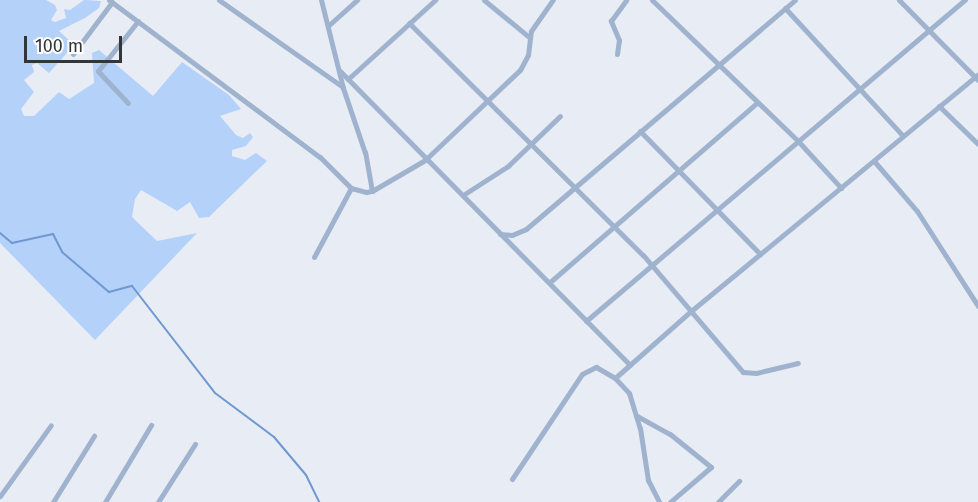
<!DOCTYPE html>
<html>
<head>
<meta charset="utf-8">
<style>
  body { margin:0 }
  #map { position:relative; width:978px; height:502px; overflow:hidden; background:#e8edf5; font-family:"Fira Sans",sans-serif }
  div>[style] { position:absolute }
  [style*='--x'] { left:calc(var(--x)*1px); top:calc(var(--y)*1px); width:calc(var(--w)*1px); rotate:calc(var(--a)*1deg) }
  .green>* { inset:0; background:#b4d1fa }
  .stream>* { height:2px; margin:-1px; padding:0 1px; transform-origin:1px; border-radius:1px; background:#6f98d1 }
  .street>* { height:5px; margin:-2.5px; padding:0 2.5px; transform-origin:2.5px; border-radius:2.5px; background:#a0b3ce }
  span { translate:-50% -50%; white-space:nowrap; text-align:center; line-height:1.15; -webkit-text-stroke:4.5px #fff; paint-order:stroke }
  .scale { position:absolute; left:24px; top:36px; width:98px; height:27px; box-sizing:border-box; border:3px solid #333538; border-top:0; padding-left:8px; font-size:18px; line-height:21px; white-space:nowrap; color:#333538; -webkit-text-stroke:4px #fff; paint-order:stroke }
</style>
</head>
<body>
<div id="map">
  <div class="green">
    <i style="clip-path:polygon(0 0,46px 0,55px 5px,57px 10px,51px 20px,55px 22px,66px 18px,64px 9px,70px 10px,84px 0,101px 1px,99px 8px,85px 18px,59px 31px,74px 45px,49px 73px,37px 63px,32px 65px,34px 72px,24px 80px,34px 92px,21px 109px,24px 116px,34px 116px,59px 92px,69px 99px,94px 83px,92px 53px,99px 50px,153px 96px,182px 62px,229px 95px,241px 109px,220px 116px,236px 135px,243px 138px,250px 133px,253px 137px,246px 146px,232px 150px,232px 156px,245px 160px,256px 153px,267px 161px,209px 217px,199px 218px,190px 202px,177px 211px,141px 190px,135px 199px,132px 217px,157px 241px,197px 233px,95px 340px,0 243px)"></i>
  </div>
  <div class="stream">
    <i style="--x:0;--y:233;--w:16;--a:40"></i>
    <i style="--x:12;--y:243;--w:42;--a:-12.4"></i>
    <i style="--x:53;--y:234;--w:20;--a:63"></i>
    <i style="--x:62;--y:252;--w:62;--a:40.4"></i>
    <i style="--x:109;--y:292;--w:24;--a:-15"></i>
    <i style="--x:132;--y:286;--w:135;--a:52.2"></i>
    <i style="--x:215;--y:393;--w:74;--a:36.7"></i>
    <i style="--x:274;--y:437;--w:50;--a:49.9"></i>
    <i style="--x:306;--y:475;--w:30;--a:64"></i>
  </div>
  <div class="street">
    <i style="--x:109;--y:0;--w:263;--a:36.7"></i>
    <i style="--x:320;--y:157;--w:44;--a:45"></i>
    <i style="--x:351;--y:188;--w:16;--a:15"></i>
    <i style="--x:366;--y:192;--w:6;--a:-9"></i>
    <i style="--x:372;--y:191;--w:39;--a:-100"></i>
    <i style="--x:365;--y:153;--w:69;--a:-108.7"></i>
    <i style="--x:343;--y:88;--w:91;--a:-104"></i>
    <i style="--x:219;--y:0;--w:151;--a:35.1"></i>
    <i style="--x:484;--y:0;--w:58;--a:39.4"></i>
    <i style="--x:652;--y:0;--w:203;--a:44"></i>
    <i style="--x:798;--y:141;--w:64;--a:47.5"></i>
    <i style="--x:899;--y:0;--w:112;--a:45.4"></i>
    <i style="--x:785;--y:8;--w:173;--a:47.3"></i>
    <i style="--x:409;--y:23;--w:330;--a:44.8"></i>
    <i style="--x:643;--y:255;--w:154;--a:49.5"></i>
    <i style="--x:743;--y:372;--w:13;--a:4"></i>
    <i style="--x:756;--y:373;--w:43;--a:-13.4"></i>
    <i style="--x:329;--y:25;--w:38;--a:-42"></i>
    <i style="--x:73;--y:54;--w:65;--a:-53.1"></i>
    <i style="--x:617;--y:54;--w:14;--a:-82"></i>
    <i style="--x:619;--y:40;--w:21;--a:-113"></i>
    <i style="--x:611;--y:21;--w:26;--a:-54"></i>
    <i style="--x:340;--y:71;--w:413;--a:45.4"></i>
    <i style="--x:348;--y:79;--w:118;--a:-42.2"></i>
    <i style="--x:128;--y:103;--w:44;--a:-133.2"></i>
    <i style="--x:98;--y:71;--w:64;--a:-51.3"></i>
    <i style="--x:939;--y:106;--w:54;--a:44.3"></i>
    <i style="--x:640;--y:131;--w:172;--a:45.7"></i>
    <i style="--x:874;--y:161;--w:66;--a:49.3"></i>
    <i style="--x:917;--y:211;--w:113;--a:57.3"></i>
    <i style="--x:372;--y:191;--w:61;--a:-30.3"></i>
    <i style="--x:425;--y:160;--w:131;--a:-43.5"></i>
    <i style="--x:520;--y:70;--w:17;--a:-62"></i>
    <i style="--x:528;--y:55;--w:24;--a:-83"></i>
    <i style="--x:531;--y:31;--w:38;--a:-55"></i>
    <i style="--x:463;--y:195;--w:54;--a:-32.8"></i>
    <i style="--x:508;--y:166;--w:72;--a:-43.9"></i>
    <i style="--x:500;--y:234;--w:12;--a:5"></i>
    <i style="--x:512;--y:235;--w:15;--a:-23"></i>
    <i style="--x:526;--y:229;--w:353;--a:-40.4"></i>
    <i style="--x:314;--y:257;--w:78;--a:-61.8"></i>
    <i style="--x:550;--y:282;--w:274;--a:-40.9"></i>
    <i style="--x:586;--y:321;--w:497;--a:-40.3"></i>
    <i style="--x:615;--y:378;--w:101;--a:-41.4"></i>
    <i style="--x:691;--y:311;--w:372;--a:-39.5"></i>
    <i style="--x:637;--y:416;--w:38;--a:29"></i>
    <i style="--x:670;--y:434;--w:53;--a:38.8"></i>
    <i style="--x:711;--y:467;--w:54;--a:139.5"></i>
    <i style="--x:512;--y:479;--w:126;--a:-56.3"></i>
    <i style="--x:582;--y:374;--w:16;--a:-27"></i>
    <i style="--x:596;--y:367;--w:22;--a:30"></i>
    <i style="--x:615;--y:378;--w:21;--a:47"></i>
    <i style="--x:629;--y:393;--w:37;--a:73"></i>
    <i style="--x:640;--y:428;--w:53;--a:81.3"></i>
    <i style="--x:648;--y:480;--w:25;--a:63"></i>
    <i style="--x:0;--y:496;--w:87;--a:-54.3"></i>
    <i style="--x:53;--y:502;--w:78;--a:-58.2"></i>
    <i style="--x:105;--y:502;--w:90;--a:-59.1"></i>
    <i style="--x:158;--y:502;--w:69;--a:-57.5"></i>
    <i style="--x:718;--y:502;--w:30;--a:-45"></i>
  </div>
  <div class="scale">100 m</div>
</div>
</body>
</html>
